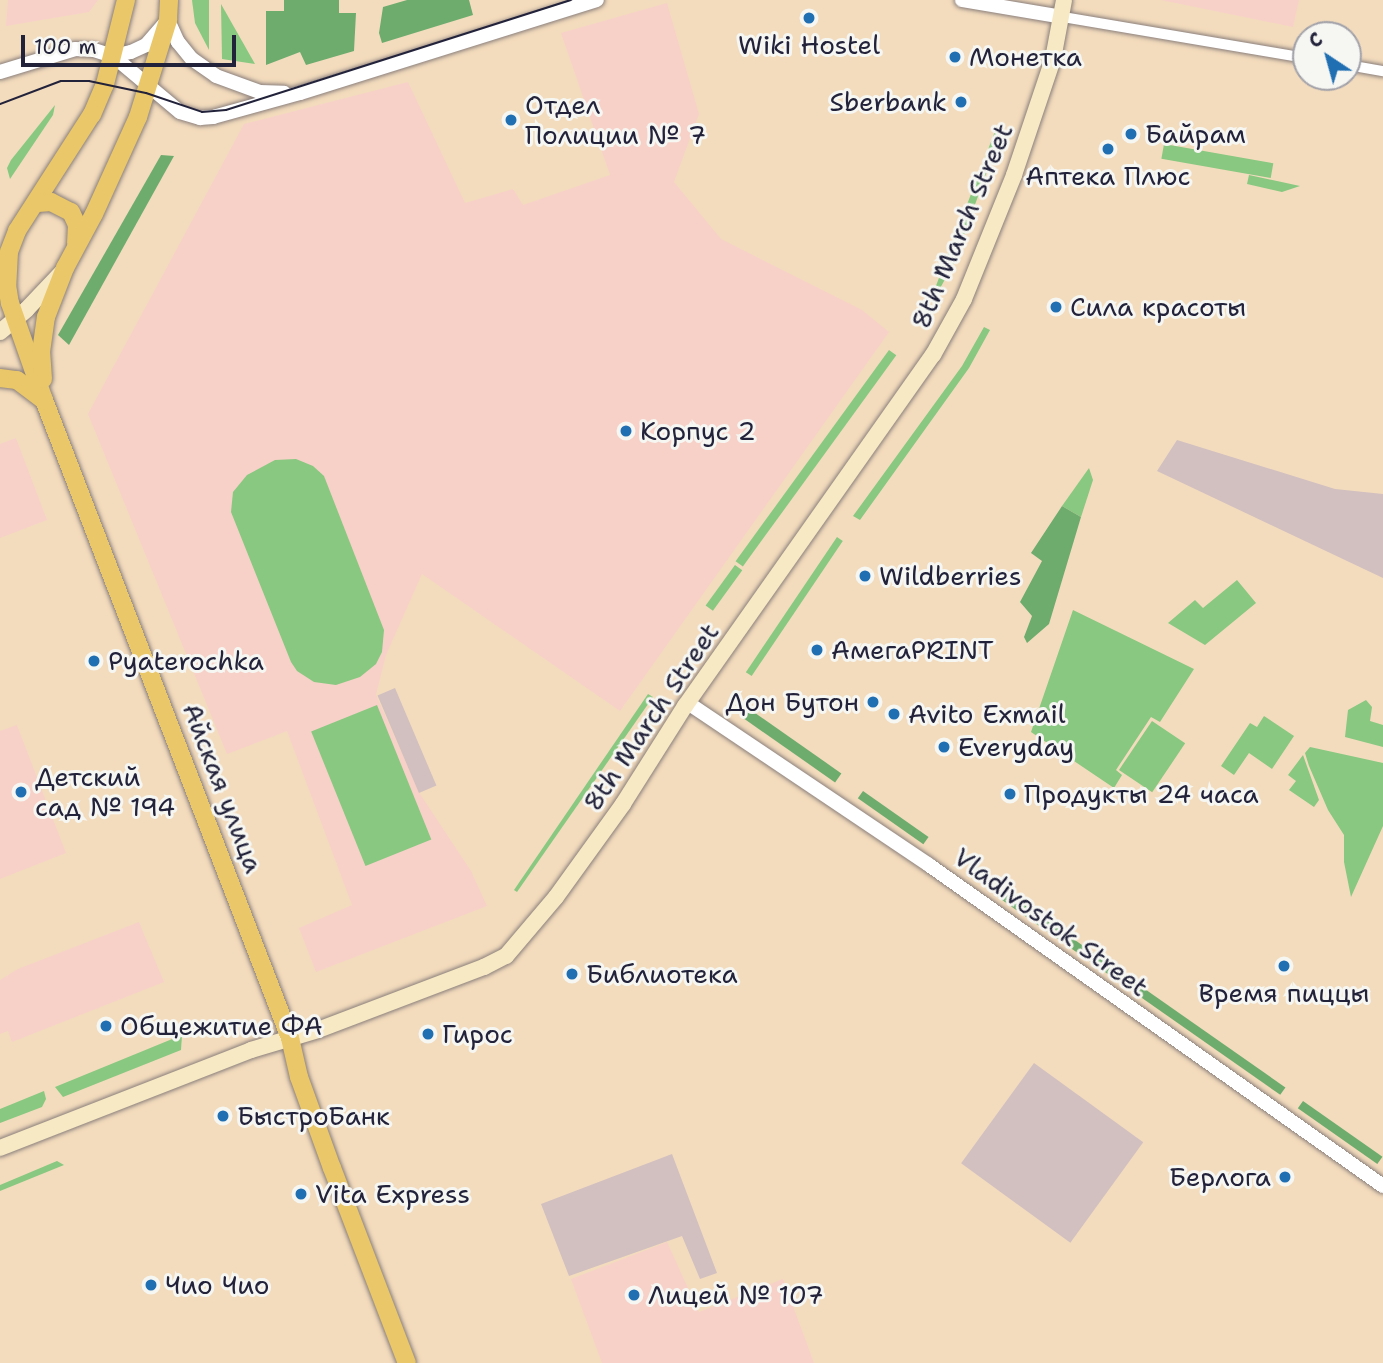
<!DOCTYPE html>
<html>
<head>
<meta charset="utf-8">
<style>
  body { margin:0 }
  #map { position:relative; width:1383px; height:1363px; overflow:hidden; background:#f3dcbd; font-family:"Shantell Sans",sans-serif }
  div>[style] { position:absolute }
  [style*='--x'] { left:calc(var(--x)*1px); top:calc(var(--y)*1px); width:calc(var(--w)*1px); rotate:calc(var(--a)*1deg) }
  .built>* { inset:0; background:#f7d1c8 }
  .industrial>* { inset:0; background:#d2bfc0; transform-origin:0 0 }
  .green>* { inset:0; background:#88c880; transform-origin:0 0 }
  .forest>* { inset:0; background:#6eac6e; transform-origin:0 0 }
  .roads { filter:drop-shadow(0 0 2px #8a7f7c) drop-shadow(0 0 2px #8a7f7c) }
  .minor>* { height:10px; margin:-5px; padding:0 5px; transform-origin:5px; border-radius:5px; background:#fff }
  .tertiary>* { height:14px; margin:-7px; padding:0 7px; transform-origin:7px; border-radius:7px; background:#fff }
  .secondary>* { height:16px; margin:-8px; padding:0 8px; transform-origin:8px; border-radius:8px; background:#f7e9c3 }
  .primary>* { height:18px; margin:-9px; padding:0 9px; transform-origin:9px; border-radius:9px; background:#eac769 }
  .tram>* { height:2px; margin:-1px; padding:0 1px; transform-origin:1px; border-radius:1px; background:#22223b }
  .dots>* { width:19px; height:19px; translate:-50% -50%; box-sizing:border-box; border:4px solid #f6f6f2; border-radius:50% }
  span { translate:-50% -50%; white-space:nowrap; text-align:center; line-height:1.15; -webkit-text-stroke:6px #f6f6f2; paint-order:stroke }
  .poi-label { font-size:26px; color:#22223b }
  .left { translate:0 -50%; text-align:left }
  .right { translate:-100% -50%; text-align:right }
  .street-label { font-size:26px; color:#22223b }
  .north { position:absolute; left:1292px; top:21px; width:70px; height:70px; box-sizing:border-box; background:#f6f6f2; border:2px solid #a1a1a9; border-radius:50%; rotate:324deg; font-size:19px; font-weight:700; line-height:28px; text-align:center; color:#22223b }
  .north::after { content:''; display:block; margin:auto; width:24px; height:32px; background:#1f6fb2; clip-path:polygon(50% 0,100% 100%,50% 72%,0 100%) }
  .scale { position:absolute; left:21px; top:35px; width:215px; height:32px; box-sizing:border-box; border:4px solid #22223b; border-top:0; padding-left:9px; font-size:21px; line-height:24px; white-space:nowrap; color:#22223b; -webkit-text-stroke:5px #f6f6f2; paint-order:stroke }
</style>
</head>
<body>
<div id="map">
  <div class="built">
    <i style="clip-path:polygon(8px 0,98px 0,89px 12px,6px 26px)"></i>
    <i style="clip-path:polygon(1161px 0,1299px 0,1293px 27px)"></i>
    <i style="clip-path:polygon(667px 3px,699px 114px,674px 182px,721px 239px,862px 310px,889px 332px,620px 711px,422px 574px,386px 655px,376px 695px,420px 794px,471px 871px,487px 906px,316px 972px,299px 928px,352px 905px,287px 731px,227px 754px,88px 414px,244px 124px,408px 82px,465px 203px,513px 189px,523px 205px,610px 175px,561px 33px)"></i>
    <i style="clip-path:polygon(16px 438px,47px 520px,0 538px,0 444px)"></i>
    <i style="clip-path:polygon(17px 725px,66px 853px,0 879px,0 731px)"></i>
    <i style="clip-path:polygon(139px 922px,164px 982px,12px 1042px,8px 1031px,0 1034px,0 980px,18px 969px)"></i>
    <i style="clip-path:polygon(667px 1242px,699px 1312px,783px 1279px,814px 1363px,602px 1363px,571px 1279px)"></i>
  </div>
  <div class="industrial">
    <i style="clip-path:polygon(1177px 440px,1335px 489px,1383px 494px,1383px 578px,1157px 471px)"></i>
    <i style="left:395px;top:688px;width:106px;height:19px;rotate:67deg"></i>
    <i style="left:1034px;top:1063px;width:135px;height:124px;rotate:36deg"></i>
    <i style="clip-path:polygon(672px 1154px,717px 1273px,700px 1279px,682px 1236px,569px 1276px,541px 1204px)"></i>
  </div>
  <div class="green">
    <i style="clip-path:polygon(192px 0,209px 0,209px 50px,195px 23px)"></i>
    <i style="clip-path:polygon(221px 4px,255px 64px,222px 59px)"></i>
    <i style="clip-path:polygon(55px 105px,53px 115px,10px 179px,7px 168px,11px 160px)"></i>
    <i style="clip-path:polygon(997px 126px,995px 149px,954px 263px,938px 292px,934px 291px)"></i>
    <i style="left:1164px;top:144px;width:111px;height:15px;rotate:10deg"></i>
    <i style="clip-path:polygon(1249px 175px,1300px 186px,1282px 192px,1247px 184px)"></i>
    <i style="clip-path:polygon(984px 327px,990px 330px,969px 368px,860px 520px,853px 516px,962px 366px)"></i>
    <i style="left:889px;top:350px;width:9px;height:261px;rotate:36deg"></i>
    <i style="clip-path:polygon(296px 459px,313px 466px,324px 476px,384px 630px,382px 652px,376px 664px,360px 677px,336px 685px,314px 682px,297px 671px,291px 662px,231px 512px,233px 492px,247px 475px,275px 460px)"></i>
    <i style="clip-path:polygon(1089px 468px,1093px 480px,1081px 517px,1062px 506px)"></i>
    <i style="left:837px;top:537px;width:7px;height:163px;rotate:34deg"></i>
    <i style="left:735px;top:565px;width:9px;height:50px;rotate:36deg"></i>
    <i style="clip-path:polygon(1237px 580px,1256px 603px,1205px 645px,1168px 623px,1195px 600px,1203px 608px)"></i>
    <i style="clip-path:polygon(1073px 610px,1194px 669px,1160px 722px,1151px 717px,1116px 770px,1122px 775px,1114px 788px,1031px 732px)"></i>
    <i style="clip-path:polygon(648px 694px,653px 697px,517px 892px,514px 890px)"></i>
    <i style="clip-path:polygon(1366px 700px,1372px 707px,1370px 721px,1383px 725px,1383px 747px,1345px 737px,1348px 710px)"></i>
    <i style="left:377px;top:705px;width:145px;height:71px;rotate:68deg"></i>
    <i style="clip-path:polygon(1264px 716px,1294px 736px,1272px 769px,1249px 753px,1234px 775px,1221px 766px,1250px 723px,1257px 727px)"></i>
    <i style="left:1152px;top:721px;width:40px;height:59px;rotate:34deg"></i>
    <i style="clip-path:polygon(1310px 747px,1383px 763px,1383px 826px,1351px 897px,1344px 862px,1344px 835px,1328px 810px,1309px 766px,1305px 753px)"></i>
    <i style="clip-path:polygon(1303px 755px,1319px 800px,1314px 807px,1289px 790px,1296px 781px,1288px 775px)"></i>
    <i style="clip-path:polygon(182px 1035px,181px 1050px,63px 1097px,55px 1087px)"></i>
    <i style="clip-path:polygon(44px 1091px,46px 1099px,42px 1107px,0 1123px,0 1109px)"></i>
    <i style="clip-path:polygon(57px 1161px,64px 1165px,0 1191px,0 1185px)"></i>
  </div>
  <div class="forest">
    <i style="clip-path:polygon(284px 0,339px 0,339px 13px,356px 13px,354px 51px,306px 65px,300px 52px,266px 65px,266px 11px,284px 11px)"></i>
    <i style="clip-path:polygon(407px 0,469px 0,473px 15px,382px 43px,379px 33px,383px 7px)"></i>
    <i style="clip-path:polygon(161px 155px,174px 156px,69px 345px,58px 335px)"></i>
    <i style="clip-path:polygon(1062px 506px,1081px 517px,1049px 624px,1027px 643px,1024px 637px,1032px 616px,1020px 602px,1042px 561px,1031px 553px)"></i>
    <i style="left:748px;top:708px;width:114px;height:11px;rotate:35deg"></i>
    <i style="left:863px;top:791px;width:80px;height:9px;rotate:35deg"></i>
    <i style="left:1002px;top:889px;width:346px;height:9px;rotate:35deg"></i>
    <i style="left:1303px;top:1101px;width:97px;height:9px;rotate:35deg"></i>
  </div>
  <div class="roads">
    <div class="minor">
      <i style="--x:1063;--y:17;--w:246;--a:9.6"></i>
      <i style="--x:1348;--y:65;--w:36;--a:10"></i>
    </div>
    <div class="tertiary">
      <i style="--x:962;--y:0;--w:102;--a:9.6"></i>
      <i style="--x:113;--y:56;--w:87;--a:39.9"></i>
      <i style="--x:180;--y:112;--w:21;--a:17"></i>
      <i style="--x:200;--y:118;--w:13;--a:-4"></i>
      <i style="--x:213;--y:117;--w:90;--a:-15.4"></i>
      <i style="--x:300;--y:93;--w:311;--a:-17.4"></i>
      <i style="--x:0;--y:72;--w:78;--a:-17"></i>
      <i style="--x:75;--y:49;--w:19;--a:3"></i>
      <i style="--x:94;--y:50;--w:20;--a:18"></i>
      <i style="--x:113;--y:56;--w:18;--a:-13"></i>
      <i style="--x:131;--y:52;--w:17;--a:-25"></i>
      <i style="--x:146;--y:45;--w:33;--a:-49"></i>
      <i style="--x:168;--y:20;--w:24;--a:66"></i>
      <i style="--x:178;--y:42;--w:22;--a:51"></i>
      <i style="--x:192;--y:59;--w:29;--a:35"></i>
      <i style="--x:216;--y:76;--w:47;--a:20"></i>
      <i style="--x:260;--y:92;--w:24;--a:2"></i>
      <i style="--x:688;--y:703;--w:290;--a:33.9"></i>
      <i style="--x:929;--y:865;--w:556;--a:35.26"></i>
    </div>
    <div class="secondary">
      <i style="--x:0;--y:332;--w:35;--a:-40"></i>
      <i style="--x:27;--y:309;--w:50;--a:-46.6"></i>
      <i style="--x:0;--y:1148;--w:269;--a:-21.3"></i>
      <i style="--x:251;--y:1050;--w:70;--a:-16.6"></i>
      <i style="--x:318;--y:1030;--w:178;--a:-20.8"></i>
      <i style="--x:484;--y:967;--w:25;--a:-27"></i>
      <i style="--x:506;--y:956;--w:77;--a:-49.7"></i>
      <i style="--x:556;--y:897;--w:115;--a:-54.2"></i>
      <i style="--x:623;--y:804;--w:116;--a:-57.7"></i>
      <i style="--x:685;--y:706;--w:430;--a:-54.8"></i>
      <i style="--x:933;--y:355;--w:64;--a:-61"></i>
      <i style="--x:964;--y:299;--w:134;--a:-68"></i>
      <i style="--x:1014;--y:175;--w:122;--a:-71.4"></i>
      <i style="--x:1053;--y:59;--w:60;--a:-79.4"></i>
    </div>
    <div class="primary">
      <i style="--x:126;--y:0;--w:87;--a:104"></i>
      <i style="--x:105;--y:84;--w:33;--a:113"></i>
      <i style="--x:92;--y:114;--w:139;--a:122.7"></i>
      <i style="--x:17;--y:231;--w:22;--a:111"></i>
      <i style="--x:9;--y:252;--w:33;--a:93"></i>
      <i style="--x:7;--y:285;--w:18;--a:81"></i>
      <i style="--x:10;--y:303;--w:103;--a:70.7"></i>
      <i style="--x:44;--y:400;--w:684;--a:68.91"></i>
      <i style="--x:290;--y:1038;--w:40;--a:77"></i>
      <i style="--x:299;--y:1077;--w:97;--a:70.1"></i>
      <i style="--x:332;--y:1168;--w:209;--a:69"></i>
      <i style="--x:38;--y:203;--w:13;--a:-4"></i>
      <i style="--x:51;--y:202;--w:22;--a:27"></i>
      <i style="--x:71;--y:212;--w:14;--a:65"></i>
      <i style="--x:77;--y:225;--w:18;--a:93"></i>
      <i style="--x:0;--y:378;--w:17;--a:7"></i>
      <i style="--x:17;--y:380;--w:34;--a:37"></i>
      <i style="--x:43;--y:379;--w:27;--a:-94"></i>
      <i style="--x:41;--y:352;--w:35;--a:-82"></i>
      <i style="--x:46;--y:317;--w:53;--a:-68.8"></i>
      <i style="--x:65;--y:268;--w:61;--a:-61.8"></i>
      <i style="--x:94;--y:214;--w:107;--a:-65.6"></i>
      <i style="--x:138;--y:117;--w:102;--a:-72.8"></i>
      <i style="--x:168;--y:20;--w:20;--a:-87"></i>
    </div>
  </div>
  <div class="tram">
    <i style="--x:0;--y:104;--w:65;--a:-20.7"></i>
    <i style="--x:61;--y:81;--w:28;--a:0"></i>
    <i style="--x:89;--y:81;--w:58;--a:11.9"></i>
    <i style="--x:146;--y:93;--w:59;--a:18.7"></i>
    <i style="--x:202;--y:112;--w:24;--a:-5"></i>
    <i style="--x:226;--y:110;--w:362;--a:-17.7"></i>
  </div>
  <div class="dots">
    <i style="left:809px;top:18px;background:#1f6fb2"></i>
    <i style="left:955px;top:57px;background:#1f6fb2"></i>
    <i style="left:961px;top:102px;background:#1f6fb2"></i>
    <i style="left:511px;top:120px;background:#1f6fb2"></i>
    <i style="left:1131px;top:134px;background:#1f6fb2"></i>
    <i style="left:1108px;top:149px;background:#1f6fb2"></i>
    <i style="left:1056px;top:307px;background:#1f6fb2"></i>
    <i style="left:626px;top:431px;background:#1f6fb2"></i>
    <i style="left:865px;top:576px;background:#1f6fb2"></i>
    <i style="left:817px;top:650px;background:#1f6fb2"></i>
    <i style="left:94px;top:661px;background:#1f6fb2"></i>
    <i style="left:873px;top:702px;background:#1f6fb2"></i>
    <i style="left:894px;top:714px;background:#1f6fb2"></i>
    <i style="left:944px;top:747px;background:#1f6fb2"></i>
    <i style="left:21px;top:792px;background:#1f6fb2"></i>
    <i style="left:1010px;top:794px;background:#1f6fb2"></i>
    <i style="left:1284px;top:966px;background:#1f6fb2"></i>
    <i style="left:572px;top:974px;background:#1f6fb2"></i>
    <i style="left:106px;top:1026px;background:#1f6fb2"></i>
    <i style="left:428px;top:1034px;background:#1f6fb2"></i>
    <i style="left:223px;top:1116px;background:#1f6fb2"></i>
    <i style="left:1285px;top:1177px;background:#1f6fb2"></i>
    <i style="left:301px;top:1194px;background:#1f6fb2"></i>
    <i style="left:151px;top:1285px;background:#1f6fb2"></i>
    <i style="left:634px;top:1295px;background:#1f6fb2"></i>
  </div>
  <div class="poi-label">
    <span style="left:809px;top:45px">Wiki Hostel</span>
    <span class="left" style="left:969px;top:57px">Монетка</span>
    <span class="right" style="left:947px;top:102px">Sberbank</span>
    <span class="left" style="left:525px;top:120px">Отдел<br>Полиции № 7</span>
    <span class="left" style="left:1145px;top:134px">Байрам</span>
    <span style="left:1108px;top:176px">Аптека Плюс</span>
    <span class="left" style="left:1070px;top:307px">Сила красоты</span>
    <span class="left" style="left:640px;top:431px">Корпус 2</span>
    <span class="left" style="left:879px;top:576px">Wildberries</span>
    <span class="left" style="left:831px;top:650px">АмегаPRINT</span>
    <span class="left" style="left:108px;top:661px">Pyaterochka</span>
    <span class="right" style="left:859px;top:702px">Дон Бутон</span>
    <span class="left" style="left:908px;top:714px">Avito Exmail</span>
    <span class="left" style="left:958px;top:747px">Everyday</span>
    <span class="left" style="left:35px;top:792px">Детский<br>сад № 194</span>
    <span class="left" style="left:1024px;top:794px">Продукты 24 часа</span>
    <span class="left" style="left:586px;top:974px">Библиотека</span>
    <span style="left:1284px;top:993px">Время пиццы</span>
    <span class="left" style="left:120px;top:1026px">Общежитие ФА</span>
    <span class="left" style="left:442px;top:1034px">Гирос</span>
    <span class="left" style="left:237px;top:1116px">БыстроБанк</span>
    <span class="right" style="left:1271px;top:1177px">Берлога</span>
    <span class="left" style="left:315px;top:1194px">Vita Express</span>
    <span class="left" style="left:165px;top:1285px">Чио Чио</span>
    <span class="left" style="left:648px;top:1295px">Лицей № 107</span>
  </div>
  <div class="street-label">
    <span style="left:962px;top:226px;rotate:-67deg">8th March Street</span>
    <span style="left:651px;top:717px;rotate:-56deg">8th March Street</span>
    <span style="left:223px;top:788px;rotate:69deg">Айская улица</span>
    <span style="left:1051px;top:922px;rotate:36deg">Vladivostok Street</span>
  </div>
  <div class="north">С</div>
  <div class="scale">100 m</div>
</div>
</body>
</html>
